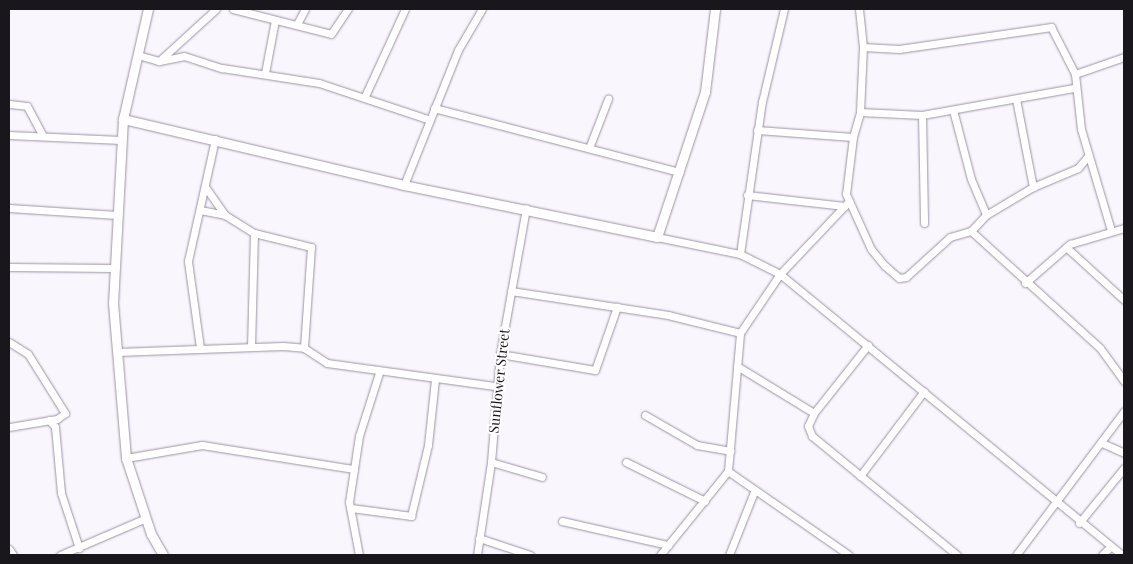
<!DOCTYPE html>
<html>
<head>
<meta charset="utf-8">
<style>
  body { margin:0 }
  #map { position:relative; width:1133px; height:564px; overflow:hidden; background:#faf6fe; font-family:"Playfair Display",serif }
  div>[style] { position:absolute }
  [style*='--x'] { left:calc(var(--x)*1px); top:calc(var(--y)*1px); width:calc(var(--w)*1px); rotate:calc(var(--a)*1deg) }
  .roads { filter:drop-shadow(0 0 1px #9b93a4) drop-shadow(0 0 1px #9b93a4) }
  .minor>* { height:7px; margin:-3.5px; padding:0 3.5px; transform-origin:3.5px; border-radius:3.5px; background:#fff }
  .tertiary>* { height:9px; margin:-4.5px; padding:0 4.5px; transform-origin:4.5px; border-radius:4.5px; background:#fff }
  span { translate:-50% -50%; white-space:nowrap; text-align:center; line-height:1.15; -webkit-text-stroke:4px #fff; paint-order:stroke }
  .street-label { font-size:14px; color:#19161c }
  .frame { position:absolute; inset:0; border:10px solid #19161c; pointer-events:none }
</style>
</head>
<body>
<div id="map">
  <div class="roads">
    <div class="minor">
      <i style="--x:233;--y:9;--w:101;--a:14.3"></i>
      <i style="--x:331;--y:34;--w:30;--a:-56"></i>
      <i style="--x:297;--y:24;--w:17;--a:-62"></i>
      <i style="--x:863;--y:47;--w:36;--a:3"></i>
      <i style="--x:899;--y:49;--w:154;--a:-8.2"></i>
      <i style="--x:1051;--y:27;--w:53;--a:62.9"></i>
      <i style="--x:1075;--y:74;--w:55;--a:83.8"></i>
      <i style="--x:1081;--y:129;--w:105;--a:73.5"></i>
      <i style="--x:138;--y:55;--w:22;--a:16"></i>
      <i style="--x:159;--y:61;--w:25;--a:-11"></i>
      <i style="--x:184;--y:56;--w:40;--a:18"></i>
      <i style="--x:222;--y:68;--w:98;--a:8.8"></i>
      <i style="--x:319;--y:83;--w:117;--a:18.4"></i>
      <i style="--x:159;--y:61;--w:77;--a:-42.4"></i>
      <i style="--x:265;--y:73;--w:54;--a:-79.3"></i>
      <i style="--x:1075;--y:74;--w:52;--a:-19.1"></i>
      <i style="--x:365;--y:96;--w:96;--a:-65.3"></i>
      <i style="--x:1016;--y:99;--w:90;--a:79.1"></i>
      <i style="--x:9;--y:104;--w:18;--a:6"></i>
      <i style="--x:27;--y:106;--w:32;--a:62"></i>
      <i style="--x:434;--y:108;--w:254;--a:14.6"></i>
      <i style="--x:953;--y:110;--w:71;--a:75.4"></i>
      <i style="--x:971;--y:179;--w:39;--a:67"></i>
      <i style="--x:860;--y:112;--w:62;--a:2.8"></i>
      <i style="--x:922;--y:115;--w:154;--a:-10.1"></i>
      <i style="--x:922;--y:115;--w:108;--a:88.9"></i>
      <i style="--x:757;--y:130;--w:96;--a:4.2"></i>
      <i style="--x:853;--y:137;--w:26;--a:-74"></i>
      <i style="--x:860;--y:112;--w:65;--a:-87.4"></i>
      <i style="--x:863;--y:47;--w:38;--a:-96"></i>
      <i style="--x:9;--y:135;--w:112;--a:2.6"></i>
      <i style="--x:853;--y:137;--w:57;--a:97"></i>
      <i style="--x:846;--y:194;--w:60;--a:65.6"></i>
      <i style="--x:871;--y:249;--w:21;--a:51"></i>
      <i style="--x:884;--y:265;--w:20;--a:41"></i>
      <i style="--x:899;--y:278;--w:7;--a:-8"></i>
      <i style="--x:906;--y:277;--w:59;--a:-42.3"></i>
      <i style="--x:950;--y:237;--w:22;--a:-16"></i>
      <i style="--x:971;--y:231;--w:174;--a:42.2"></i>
      <i style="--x:1100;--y:348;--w:41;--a:54"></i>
      <i style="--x:589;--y:148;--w:53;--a:-68.8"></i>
      <i style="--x:404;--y:185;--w:145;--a:-68.2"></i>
      <i style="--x:458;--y:50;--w:48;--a:-59.7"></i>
      <i style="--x:206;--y:188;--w:33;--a:55"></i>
      <i style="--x:747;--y:195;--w:98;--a:6.5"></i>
      <i style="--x:9;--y:208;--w:108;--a:3.7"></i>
      <i style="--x:200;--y:210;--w:25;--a:11"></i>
      <i style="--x:225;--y:215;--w:34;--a:32"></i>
      <i style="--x:254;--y:233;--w:59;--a:13.8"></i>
      <i style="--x:311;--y:247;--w:101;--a:94"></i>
      <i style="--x:971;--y:231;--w:22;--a:-47"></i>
      <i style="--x:986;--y:215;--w:55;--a:-30.8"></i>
      <i style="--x:1033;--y:187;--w:49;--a:-22.9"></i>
      <i style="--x:1078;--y:168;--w:16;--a:-50"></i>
      <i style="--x:657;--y:237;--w:85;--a:11.6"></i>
      <i style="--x:740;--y:254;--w:45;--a:26.6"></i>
      <i style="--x:780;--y:274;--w:443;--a:39.4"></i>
      <i style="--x:1066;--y:247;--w:79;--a:42.4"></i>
      <i style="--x:740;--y:254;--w:154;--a:-81.8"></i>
      <i style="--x:762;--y:102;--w:96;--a:-76.7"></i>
      <i style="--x:9;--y:267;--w:105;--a:0.5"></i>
      <i style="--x:1025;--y:283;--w:60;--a:-40.9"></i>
      <i style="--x:1070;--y:244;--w:56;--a:-16.5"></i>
      <i style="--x:511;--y:291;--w:159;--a:8.7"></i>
      <i style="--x:668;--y:315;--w:74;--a:14"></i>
      <i style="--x:9;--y:342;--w:22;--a:32"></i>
      <i style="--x:28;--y:354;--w:70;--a:57.9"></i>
      <i style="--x:65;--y:413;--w:10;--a:143"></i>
      <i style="--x:57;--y:419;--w:49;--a:170.5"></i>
      <i style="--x:868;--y:345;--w:87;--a:128.5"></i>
      <i style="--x:814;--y:413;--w:14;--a:115"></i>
      <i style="--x:808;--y:426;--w:11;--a:68"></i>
      <i style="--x:812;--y:436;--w:188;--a:39.4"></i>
      <i style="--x:251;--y:347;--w:114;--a:-88.5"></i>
      <i style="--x:200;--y:348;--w:88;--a:-97.9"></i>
      <i style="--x:188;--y:261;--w:125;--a:-77.5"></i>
      <i style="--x:117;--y:352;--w:166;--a:-2.1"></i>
      <i style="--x:283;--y:346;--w:21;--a:5"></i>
      <i style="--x:304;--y:348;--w:27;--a:33"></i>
      <i style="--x:327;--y:363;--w:171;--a:7.8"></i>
      <i style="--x:500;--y:354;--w:96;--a:9.6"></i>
      <i style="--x:595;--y:370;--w:67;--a:-70.8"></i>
      <i style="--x:737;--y:366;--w:90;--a:31.4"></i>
      <i style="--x:645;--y:415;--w:60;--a:30"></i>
      <i style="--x:697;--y:445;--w:34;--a:10"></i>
      <i style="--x:49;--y:420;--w:9;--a:49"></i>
      <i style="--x:55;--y:427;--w:66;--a:84.8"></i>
      <i style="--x:61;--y:493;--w:58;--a:71.9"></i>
      <i style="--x:1102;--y:443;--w:24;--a:24"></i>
      <i style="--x:126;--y:458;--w:77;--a:-9.7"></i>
      <i style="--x:202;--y:445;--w:154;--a:9"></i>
      <i style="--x:491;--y:462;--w:53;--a:16.4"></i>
      <i style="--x:626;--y:462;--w:88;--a:26.3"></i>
      <i style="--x:728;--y:471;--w:147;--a:34.8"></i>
      <i style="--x:860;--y:476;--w:106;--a:-53"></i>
      <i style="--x:351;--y:508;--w:61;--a:7.6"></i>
      <i style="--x:411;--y:516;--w:73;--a:-76.5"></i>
      <i style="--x:428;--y:445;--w:65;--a:-83.9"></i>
      <i style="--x:562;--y:521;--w:109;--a:12.8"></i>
      <i style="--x:1079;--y:523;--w:71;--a:-50.7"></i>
      <i style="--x:479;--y:538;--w:54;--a:18.4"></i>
      <i style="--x:9;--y:549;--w:7;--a:56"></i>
      <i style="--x:60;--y:555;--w:94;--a:-23.3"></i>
      <i style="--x:359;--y:555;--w:54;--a:-100.7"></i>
      <i style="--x:349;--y:502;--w:67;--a:-81.4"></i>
      <i style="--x:359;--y:436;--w:66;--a:-72.4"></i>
      <i style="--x:477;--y:555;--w:94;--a:-81.4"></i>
      <i style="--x:491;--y:462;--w:108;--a:-85.2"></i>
      <i style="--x:500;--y:354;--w:148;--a:-79.9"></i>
      <i style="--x:660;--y:555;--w:108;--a:-51"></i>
      <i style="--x:728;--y:471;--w:139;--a:-85"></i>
      <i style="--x:740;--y:333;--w:71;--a:-55.9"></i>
      <i style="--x:780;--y:274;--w:100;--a:-46.6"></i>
      <i style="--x:729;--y:555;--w:68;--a:-68.4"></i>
      <i style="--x:1016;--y:555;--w:180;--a:-53.1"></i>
      <i style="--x:1102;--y:555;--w:10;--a:-45"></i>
    </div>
    <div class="tertiary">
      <i style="--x:148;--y:9;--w:113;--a:102.8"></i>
      <i style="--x:123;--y:119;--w:289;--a:13.2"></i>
      <i style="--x:404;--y:185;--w:258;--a:11.6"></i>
      <i style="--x:657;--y:237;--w:153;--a:-71.7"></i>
      <i style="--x:705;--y:92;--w:84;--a:-83.1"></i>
      <i style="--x:123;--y:119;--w:184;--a:93.1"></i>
      <i style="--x:113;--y:303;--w:156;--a:85.2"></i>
      <i style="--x:126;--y:458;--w:80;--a:71.8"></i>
      <i style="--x:151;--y:534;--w:24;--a:60"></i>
    </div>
  </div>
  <div class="street-label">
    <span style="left:499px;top:381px;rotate:-84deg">Sunflower Street</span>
  </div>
  <div class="frame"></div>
</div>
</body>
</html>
